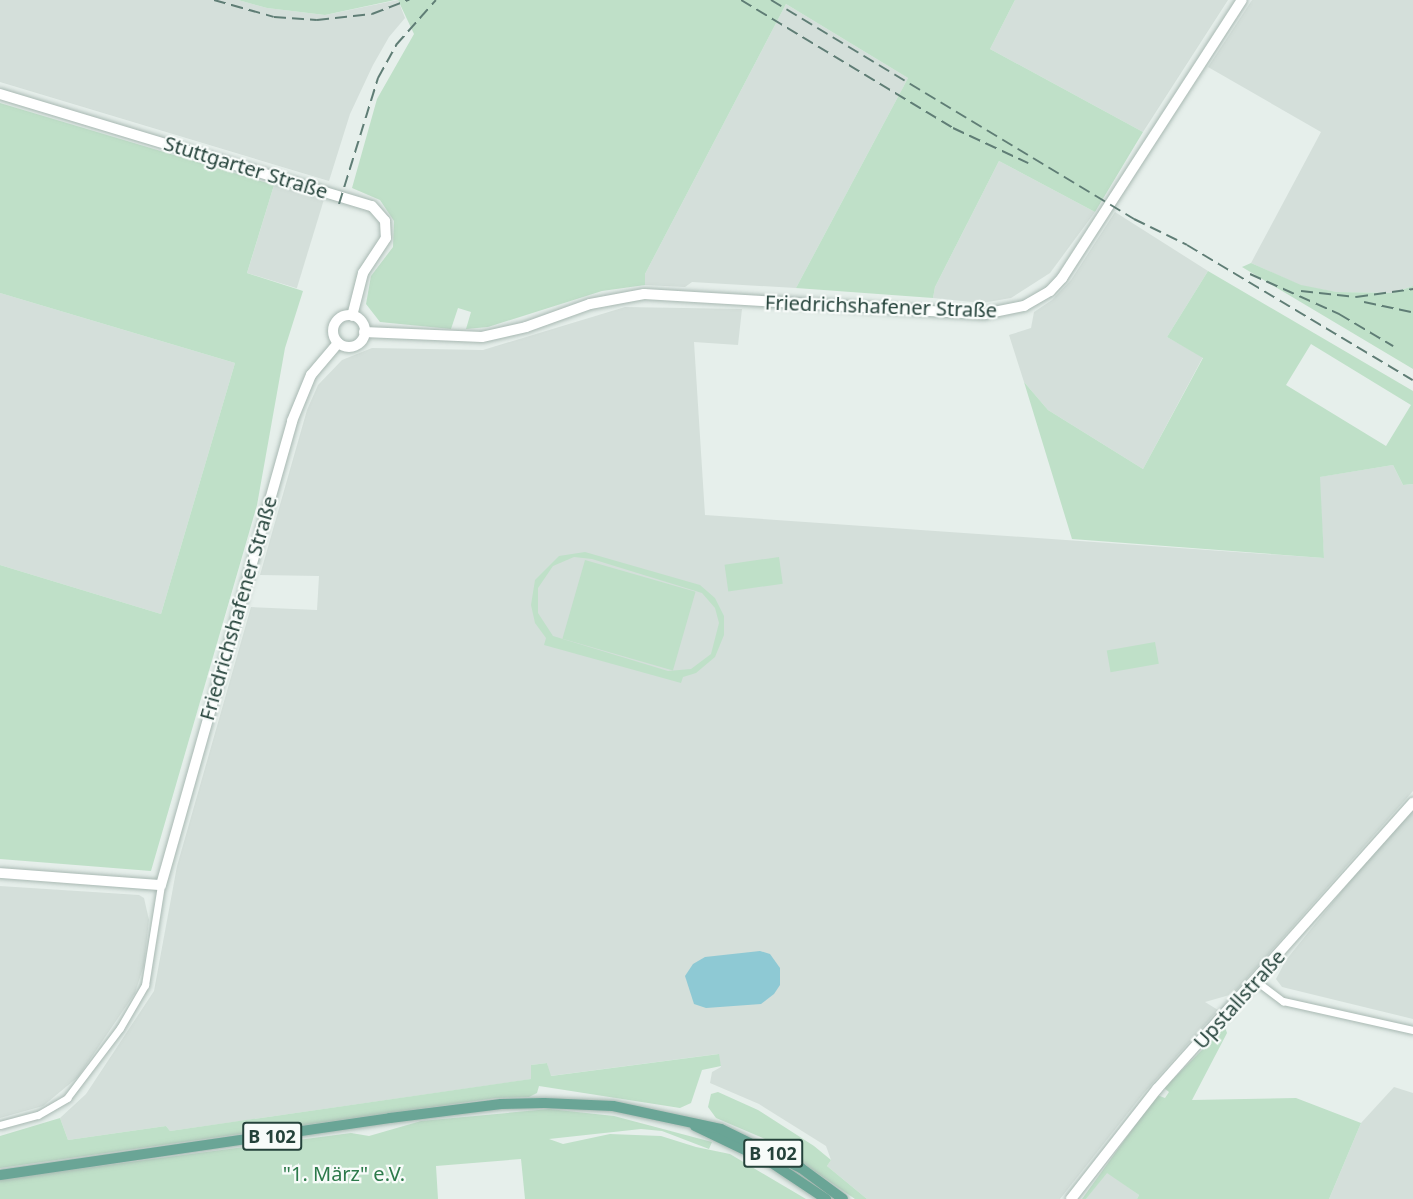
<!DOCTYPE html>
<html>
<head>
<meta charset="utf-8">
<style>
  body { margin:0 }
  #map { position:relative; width:1413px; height:1199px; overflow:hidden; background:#e6efeb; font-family:"Noto Sans",sans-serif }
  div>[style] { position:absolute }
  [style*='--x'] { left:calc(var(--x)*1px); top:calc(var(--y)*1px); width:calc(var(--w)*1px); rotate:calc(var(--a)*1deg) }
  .built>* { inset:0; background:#d4dfda; transform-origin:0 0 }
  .green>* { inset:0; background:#bfe0c8; transform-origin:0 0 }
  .water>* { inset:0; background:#8ec9d4 }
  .roads { filter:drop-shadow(0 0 2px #a8b8b2) drop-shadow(0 0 2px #a8b8b2) }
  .street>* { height:7px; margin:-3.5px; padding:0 3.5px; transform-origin:3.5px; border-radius:3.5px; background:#fff }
  .secondary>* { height:10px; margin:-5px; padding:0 5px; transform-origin:5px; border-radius:5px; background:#fff }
  .secondary>.ring { margin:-5px; padding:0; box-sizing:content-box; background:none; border:10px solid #fff; border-radius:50% }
  .primary>* { height:10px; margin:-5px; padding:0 5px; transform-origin:5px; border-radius:5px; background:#6aa596 }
  .rail>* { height:2px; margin-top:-1px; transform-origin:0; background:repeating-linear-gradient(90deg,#5f7d75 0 12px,transparent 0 18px) }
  span { translate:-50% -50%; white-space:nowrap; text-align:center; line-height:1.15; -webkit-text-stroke:4.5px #f7fbf9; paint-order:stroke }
  .shield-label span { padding:2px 4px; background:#f7fbf9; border:2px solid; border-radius:4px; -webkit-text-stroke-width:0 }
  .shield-label { font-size:18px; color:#24423a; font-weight:700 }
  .street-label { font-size:20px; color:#24423a }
  .park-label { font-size:20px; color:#2d7a4b }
</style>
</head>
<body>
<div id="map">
  <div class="built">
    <i style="clip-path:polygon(0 0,238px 0,267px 8px,325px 15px,398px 0,405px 18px,389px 37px,373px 65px,350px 114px,329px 181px,0 82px)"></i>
    <i style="clip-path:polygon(1015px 0,1228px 0,1143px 132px,990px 49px)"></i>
    <i style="clip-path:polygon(1252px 0,1413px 0,1413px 286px,1392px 293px,1337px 292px,1302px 286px,1251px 263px,1321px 132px,1208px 67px)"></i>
    <i style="clip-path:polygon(786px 4px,908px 78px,796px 288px,692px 282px,685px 287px,645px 285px,645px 274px)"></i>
    <i style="clip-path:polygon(999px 161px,1095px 212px,1050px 273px,1011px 298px,982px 303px,933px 298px,935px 287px)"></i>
    <i style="left:274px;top:185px;width:52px;height:92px;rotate:17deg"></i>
    <i style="clip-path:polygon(1115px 212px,1208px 271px,1167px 337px,1203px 357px,1143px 469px,1048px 410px,1024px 382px,1009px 335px,1031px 328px,1034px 312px,1052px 300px,1071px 280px)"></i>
    <i style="clip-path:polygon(0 293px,235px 363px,161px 614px,0 565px)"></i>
    <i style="clip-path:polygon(625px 307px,742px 309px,738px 345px,694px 342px,705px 515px,1324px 558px,1319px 477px,1393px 465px,1403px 485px,1413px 484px,1413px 791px,1233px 994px,1205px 1002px,1218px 1010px,1143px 1094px,1060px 1199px,867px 1199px,827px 1166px,831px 1160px,826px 1146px,759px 1104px,710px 1083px,712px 1072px,721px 1067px,718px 1054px,550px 1076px,547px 1063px,531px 1065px,532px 1079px,170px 1131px,166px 1126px,68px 1140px,60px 1118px,86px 1094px,154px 991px,177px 866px,251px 607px,317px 610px,319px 576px,260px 575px,307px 410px,318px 385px,342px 360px,372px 348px,483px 350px)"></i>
    <i style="clip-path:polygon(1413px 803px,1413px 1019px,1282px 987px,1276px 979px,1286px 960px)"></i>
    <i style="clip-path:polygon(0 886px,139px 895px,144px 898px,149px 920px,144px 965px,135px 993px,78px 1077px,43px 1106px,0 1118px)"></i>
    <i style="clip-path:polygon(1394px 1087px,1413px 1093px,1413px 1199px,1329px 1199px,1361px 1123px)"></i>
    <i style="clip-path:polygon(1107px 1172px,1139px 1195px,1137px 1199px,1086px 1199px)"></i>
  </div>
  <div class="green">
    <i style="clip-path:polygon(238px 0,395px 0,325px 15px,267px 8px)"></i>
    <i style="clip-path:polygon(398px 0,1015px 0,990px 49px,1143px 132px,1095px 212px,999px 161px,935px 287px,933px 298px,796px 288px,908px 78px,786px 4px,645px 274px,645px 285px,602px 291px,488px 327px,466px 329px,471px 312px,458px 308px,451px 329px,380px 322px,366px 304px,371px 276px,393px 247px,394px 221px,380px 200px,352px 188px,377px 99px,414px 34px)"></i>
    <i style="clip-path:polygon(0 103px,274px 185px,247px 273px,303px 291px,285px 348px,257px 505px,151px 871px,0 859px,0 565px,161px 614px,235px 363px,0 293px)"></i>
    <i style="clip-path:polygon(1251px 263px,1301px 285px,1337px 292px,1392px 293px,1413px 286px,1413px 369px,1242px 267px)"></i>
    <i style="clip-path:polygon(evenodd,1208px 271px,1413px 391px,1413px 484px,1403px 485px,1393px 465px,1320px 477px,1324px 558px,1072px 539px,1024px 382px,1048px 410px,1143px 469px,1203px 358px,1167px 337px,1208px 271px,1311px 344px,1411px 405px,1386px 446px,1286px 385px,1311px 344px)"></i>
    <i style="clip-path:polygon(evenodd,585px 552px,700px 585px,715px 598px,724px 616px,724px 635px,715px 657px,696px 673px,683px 677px,681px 683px,544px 645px,546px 638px,535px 623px,531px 605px,535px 580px,559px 556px,585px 552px,574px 557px,592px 559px,702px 593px,715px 608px,719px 623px,711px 654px,691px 669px,668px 671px,553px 636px,538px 613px,538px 588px,553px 566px,574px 557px)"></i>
    <i style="left:779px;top:557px;width:27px;height:55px;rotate:82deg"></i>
    <i style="left:585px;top:560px;width:115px;height:82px;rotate:16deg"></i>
    <i style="left:1155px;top:642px;width:22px;height:49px;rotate:80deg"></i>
    <i style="clip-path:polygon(1225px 1027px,1227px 1033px,1192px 1100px,1296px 1098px,1361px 1123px,1329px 1199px,1137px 1199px,1139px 1195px,1107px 1173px,1086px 1199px,1082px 1199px,1157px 1095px,1165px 1098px,1169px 1092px,1164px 1088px)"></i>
    <i style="clip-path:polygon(719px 1054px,721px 1066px,702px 1070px,691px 1103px,680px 1108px,539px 1086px,537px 1093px,529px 1097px,496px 1098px,0 1168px,0 1136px,60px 1118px,68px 1140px,166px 1126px,170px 1131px,531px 1079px,531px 1065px,547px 1063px,551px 1076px)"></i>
    <i style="clip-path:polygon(718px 1092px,758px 1110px,814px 1146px,831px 1160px,827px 1166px,867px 1199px,855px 1199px,772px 1142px,716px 1118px,708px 1107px,711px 1094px)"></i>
    <i style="clip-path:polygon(549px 1109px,614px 1116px,712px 1142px,709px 1149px,662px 1131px,641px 1129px,549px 1139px,563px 1144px,610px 1134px,661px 1136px,696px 1147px,730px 1154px,806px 1199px,525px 1199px,521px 1159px,436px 1166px,438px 1199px,0 1199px,0 1179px,351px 1133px,369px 1136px,421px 1121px)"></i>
  </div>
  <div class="water">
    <i style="clip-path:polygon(760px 951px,770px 954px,780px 968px,780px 985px,774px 994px,761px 1004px,706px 1008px,694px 1004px,685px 976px,693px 964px,705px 957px)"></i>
  </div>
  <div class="roads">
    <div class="street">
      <i style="--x:1256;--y:981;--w:34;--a:37"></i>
      <i style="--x:1283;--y:1001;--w:133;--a:12.6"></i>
      <i style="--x:0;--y:1125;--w:39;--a:-15"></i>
      <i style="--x:38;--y:1115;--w:34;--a:-30"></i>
      <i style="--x:67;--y:1098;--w:88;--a:-52.9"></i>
      <i style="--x:120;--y:1028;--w:50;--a:-59.8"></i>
      <i style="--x:145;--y:985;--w:101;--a:-80.9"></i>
    </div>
    <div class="secondary">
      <i style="--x:0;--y:94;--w:388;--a:16.8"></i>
      <i style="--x:372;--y:206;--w:20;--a:49"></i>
      <i style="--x:385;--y:221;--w:17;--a:87"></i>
      <i style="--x:386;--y:238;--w:42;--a:123.3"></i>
      <i style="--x:363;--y:273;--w:44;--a:104.3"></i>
      <i class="ring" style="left:333px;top:315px;width:22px;height:22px"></i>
      <i style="--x:364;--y:332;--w:118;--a:2.4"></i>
      <i style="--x:482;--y:337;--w:45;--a:-12.8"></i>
      <i style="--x:526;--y:327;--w:68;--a:-19.8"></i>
      <i style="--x:590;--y:304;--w:55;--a:-10.5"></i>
      <i style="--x:644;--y:294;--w:341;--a:3.4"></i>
      <i style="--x:984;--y:314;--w:41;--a:-11.3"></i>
      <i style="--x:1024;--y:306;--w:30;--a:-30"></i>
      <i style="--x:1050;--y:291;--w:18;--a:-47"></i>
      <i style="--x:1062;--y:278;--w:331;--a:-57.1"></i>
      <i style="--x:0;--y:873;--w:161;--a:4.3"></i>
      <i style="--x:161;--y:885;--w:482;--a:-74.2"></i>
      <i style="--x:292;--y:421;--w:50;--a:-67.6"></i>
      <i style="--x:311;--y:375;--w:42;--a:-49.8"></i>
      <i style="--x:1071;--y:1199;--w:140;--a:-52"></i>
      <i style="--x:1157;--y:1089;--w:384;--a:-48.2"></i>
    </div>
    <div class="primary">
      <i style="--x:695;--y:1126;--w:85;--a:25.7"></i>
      <i style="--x:772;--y:1163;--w:65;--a:33.7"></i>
      <i style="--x:0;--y:1175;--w:394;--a:-8.3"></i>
      <i style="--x:390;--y:1118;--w:112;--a:-7.2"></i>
      <i style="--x:501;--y:1104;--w:43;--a:-1.3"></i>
      <i style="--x:544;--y:1103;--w:69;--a:2.5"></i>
      <i style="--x:613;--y:1106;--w:110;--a:12"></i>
      <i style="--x:721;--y:1129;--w:89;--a:26"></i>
      <i style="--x:801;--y:1168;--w:52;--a:36.4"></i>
    </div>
  </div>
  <div class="rail">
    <i style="--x:214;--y:0;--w:62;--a:15.8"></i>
    <i style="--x:274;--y:17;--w:43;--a:4"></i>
    <i style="--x:317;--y:20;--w:55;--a:-6.2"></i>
    <i style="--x:372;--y:14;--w:40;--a:-21"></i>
    <i style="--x:741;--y:0;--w:248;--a:31.1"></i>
    <i style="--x:953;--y:128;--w:83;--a:25"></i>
    <i style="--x:771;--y:0;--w:424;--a:31.1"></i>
    <i style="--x:1134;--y:219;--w:59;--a:26.1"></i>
    <i style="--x:1187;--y:245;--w:263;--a:30.9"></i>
    <i style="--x:339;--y:204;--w:132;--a:-72.8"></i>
    <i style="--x:378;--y:78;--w:38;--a:-61"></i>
    <i style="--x:396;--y:45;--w:60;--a:-48.4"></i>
    <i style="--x:1250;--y:274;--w:98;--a:24.2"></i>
    <i style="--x:1339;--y:314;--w:63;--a:30.7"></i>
    <i style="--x:1301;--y:291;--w:55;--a:6.2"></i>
    <i style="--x:1356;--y:297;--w:58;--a:-8"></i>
    <i style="--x:1364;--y:302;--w:48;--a:12"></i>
  </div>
  <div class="shield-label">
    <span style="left:272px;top:1136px">B 102</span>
    <span style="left:773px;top:1153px">B 102</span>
  </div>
  <div class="street-label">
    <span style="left:246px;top:167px;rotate:17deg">Stuttgarter Straße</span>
    <span style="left:881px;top:306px;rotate:2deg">Friedrichshafener Straße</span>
    <span style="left:238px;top:608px;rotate:-74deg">Friedrichshafener Straße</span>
    <span style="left:1239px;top:999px;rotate:-48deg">Upstallstraße</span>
  </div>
  <div class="park-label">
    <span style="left:344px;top:1173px">"1. März" e.V.</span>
  </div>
</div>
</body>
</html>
